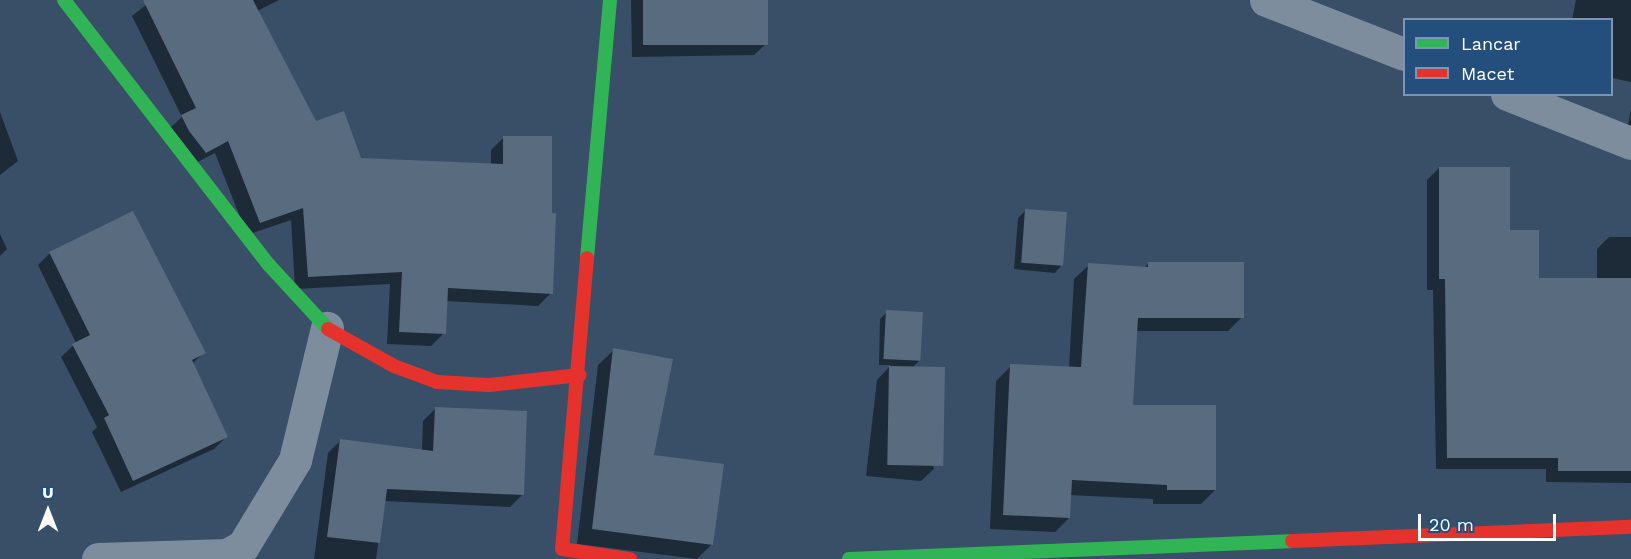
<!DOCTYPE html>
<html>
<head>
<meta charset="utf-8">
<style>
  body { margin:0 }
  #map { position:relative; width:1631px; height:559px; overflow:hidden; background:#384f67; font-family:"Work Sans",sans-serif }
  div>[style] { position:absolute }
  [style*='--x'] { left:calc(var(--x)*1px); top:calc(var(--y)*1px); width:calc(var(--w)*1px); rotate:calc(var(--a)*1deg) }
  .shadow>* { inset:0; background:#0007 }
  .building>* { inset:0; background:#596b7e; transform-origin:0 0 }
  .street>* { height:33px; margin:-16.5px; padding:0 16.5px; transform-origin:16.5px; border-radius:16.5px; background:#7d8d9e }
  .fast>* { height:14px; margin:-7px; padding:0 7px; transform-origin:7px; border-radius:7px; background:#30b455 }
  .jam>* { height:14px; margin:-7px; padding:0 7px; transform-origin:7px; border-radius:7px; background:#e5322d }
  span { translate:-50% -50%; white-space:nowrap; text-align:center; line-height:1.15; -webkit-text-stroke:4.5px #244e7b; paint-order:stroke }
  .legend { position:absolute; left:1403px; top:18px; width:210px; height:78px; box-sizing:border-box; background:#244e7b; border:2px solid #7c95b0; margin:0; padding:8px 10px; list-style:none; font-size:18px; color:#fff }
  .legend li { display:flex; align-items:center; gap:12px; height:30px }
  .legend b { width:30px; border:2px solid #7c95b0 }
  .north { position:absolute; left:18px; top:481px; width:60px; height:60px; -webkit-text-stroke:4px #244e7b; paint-order:stroke; rotate:0deg; font-size:16px; font-weight:700; line-height:24px; text-align:center; color:#fff }
  .north::after { content:''; display:block; margin:auto; width:21px; height:27px; background:#fff; clip-path:polygon(50% 0,100% 100%,50% 72%,0 100%) }
  .scale { position:absolute; left:1418px; top:514px; width:138px; height:27px; box-sizing:border-box; border:3px solid #fff; border-top:0; padding-left:8px; font-size:18px; line-height:21px; white-space:nowrap; color:#fff; -webkit-text-stroke:4px #244e7b; paint-order:stroke }
</style>
</head>
<body>
<div id="map">
  <div class="shadow">
    <i style="clip-path:polygon(152px 0,279px 0,257px 11px,315px 122px,359px 159px,491px 165px,491px 150px,504px 137px,551px 293px,538px 306px,446px 301px,444px 333px,431px 346px,387px 344px,390px 284px,295px 289px,291px 220px,247px 235px,215px 153px,192px 165px,169px 129px,182px 117px,132px 16px)"></i>
    <i style="clip-path:polygon(631px 0,766px 0,767px 43px,754px 55px,632px 57px)"></i>
    <i style="clip-path:polygon(1576px 0,1631px 0,1631px 82px,1612px 78px,1612px 20px,1572px 20px)"></i>
    <i style="clip-path:polygon(1631px 110px,1631px 130px,1627px 129px)"></i>
    <i style="clip-path:polygon(0 112px,18px 161px,0 175px)"></i>
    <i style="clip-path:polygon(1439px 168px,1509px 231px,1538px 279px,1597px 279px,1597px 249px,1609px 237px,1631px 237px,1631px 483px,1546px 482px,1546px 469px,1436px 469px,1433px 290px,1427px 290px,1427px 180px)"></i>
    <i style="clip-path:polygon(1025px 211px,1061px 266px,1055px 273px,1014px 269px,1018px 218px)"></i>
    <i style="clip-path:polygon(0 234px,7px 249px,0 256px)"></i>
    <i style="clip-path:polygon(50px 253px,204px 352px,192px 364px,226px 437px,214px 449px,121px 492px,92px 432px,97px 427px,61px 357px,76px 343px,38px 265px)"></i>
    <i style="clip-path:polygon(1149px 263px,1242px 317px,1228px 331px,1136px 331px,1132px 407px,1215px 490px,1201px 504px,1153px 504px,1153px 499px,1070px 495px,1069px 518px,1055px 532px,990px 529px,996px 381px,1011px 366px,1069px 368px,1074px 279px,1089px 265px,1144px 268px)"></i>
    <i style="clip-path:polygon(887px 312px,920px 360px,912px 368px,934px 469px,921px 481px,866px 476px,877px 380px,891px 365px,879px 365px,880px 319px)"></i>
    <i style="clip-path:polygon(614px 350px,652px 456px,712px 544px,697px 559px,577px 544px,598px 365px)"></i>
    <i style="clip-path:polygon(436px 408px,522px 495px,510px 507px,384px 501px,376px 559px,314px 559px,328px 453px,341px 440px,422px 451px,423px 421px)"></i>
  </div>
  <div class="building">
    <i style="clip-path:polygon(143px 0,253px 0,316px 121px,344px 111px,361px 158px,503px 164px,503px 136px,552px 136px,552px 213px,556px 213px,553px 294px,448px 288px,446px 334px,399px 332px,402px 272px,308px 277px,303px 208px,260px 223px,228px 141px,206px 153px,189px 131px,181px 115px,196px 108px)"></i>
    <i style="left:643px;top:0;width:125px;height:45px"></i>
    <i style="clip-path:polygon(1439px 167px,1510px 167px,1510px 230px,1539px 230px,1539px 278px,1631px 278px,1631px 471px,1558px 471px,1558px 458px,1447px 458px,1445px 279px,1439px 279px)"></i>
    <i style="left:1025px;top:209px;width:42px;height:54px;rotate:4deg"></i>
    <i style="clip-path:polygon(133px 211px,206px 353px,192px 360px,228px 437px,133px 481px,104px 418px,109px 415px,72px 344px,90px 335px,49px 252px)"></i>
    <i style="clip-path:polygon(1148px 262px,1244px 262px,1244px 318px,1138px 318px,1133px 405px,1216px 405px,1216px 490px,1167px 490px,1167px 485px,1072px 480px,1070px 518px,1003px 515px,1010px 364px,1081px 367px,1088px 263px,1148px 267px)"></i>
    <i style="left:886px;top:310px;width:37px;height:49px;rotate:3deg"></i>
    <i style="clip-path:polygon(613px 348px,673px 359px,654px 455px,724px 464px,713px 545px,592px 529px)"></i>
    <i style="left:889px;top:366px;width:56px;height:99px;rotate:1deg"></i>
    <i style="clip-path:polygon(435px 407px,527px 411px,524px 495px,387px 489px,380px 543px,327px 537px,340px 439px,433px 451px)"></i>
  </div>
  <div class="street">
    <i style="--x:1266;--y:0;--w:148;--a:21.4"></i>
    <i style="--x:1507;--y:94;--w:133;--a:21.6"></i>
    <i style="--x:98;--y:559;--w:129;--a:-1.8"></i>
    <i style="--x:227;--y:555;--w:18;--a:-29"></i>
    <i style="--x:243;--y:546;--w:100;--a:-58.8"></i>
    <i style="--x:295;--y:460;--w:136;--a:-76.4"></i>
  </div>
  <div class="fast">
    <i style="--x:64;--y:0;--w:335;--a:52.3"></i>
    <i style="--x:269;--y:265;--w:87;--a:47.3"></i>
    <i style="--x:587;--y:258;--w:259;--a:-84.9"></i>
    <i style="--x:849;--y:559;--w:443;--a:-2.3"></i>
  </div>
  <div class="jam">
    <i style="--x:587;--y:258;--w:292;--a:94.9"></i>
    <i style="--x:562;--y:549;--w:69;--a:8.4"></i>
    <i style="--x:328;--y:329;--w:76;--a:29.3"></i>
    <i style="--x:394;--y:366;--w:46;--a:20.4"></i>
    <i style="--x:437;--y:382;--w:52;--a:3.3"></i>
    <i style="--x:489;--y:385;--w:91;--a:-6.3"></i>
    <i style="--x:1292;--y:541;--w:339;--a:-2.4"></i>
  </div>
  <ul class="legend">
  <li><b style="height:8px;background:#30b455"></b>Lancar</li>
  <li><b style="height:8px;background:#e5322d"></b>Macet</li>
  </ul>
  <div class="north">U</div>
  <div class="scale">20 m</div>
</div>
</body>
</html>
